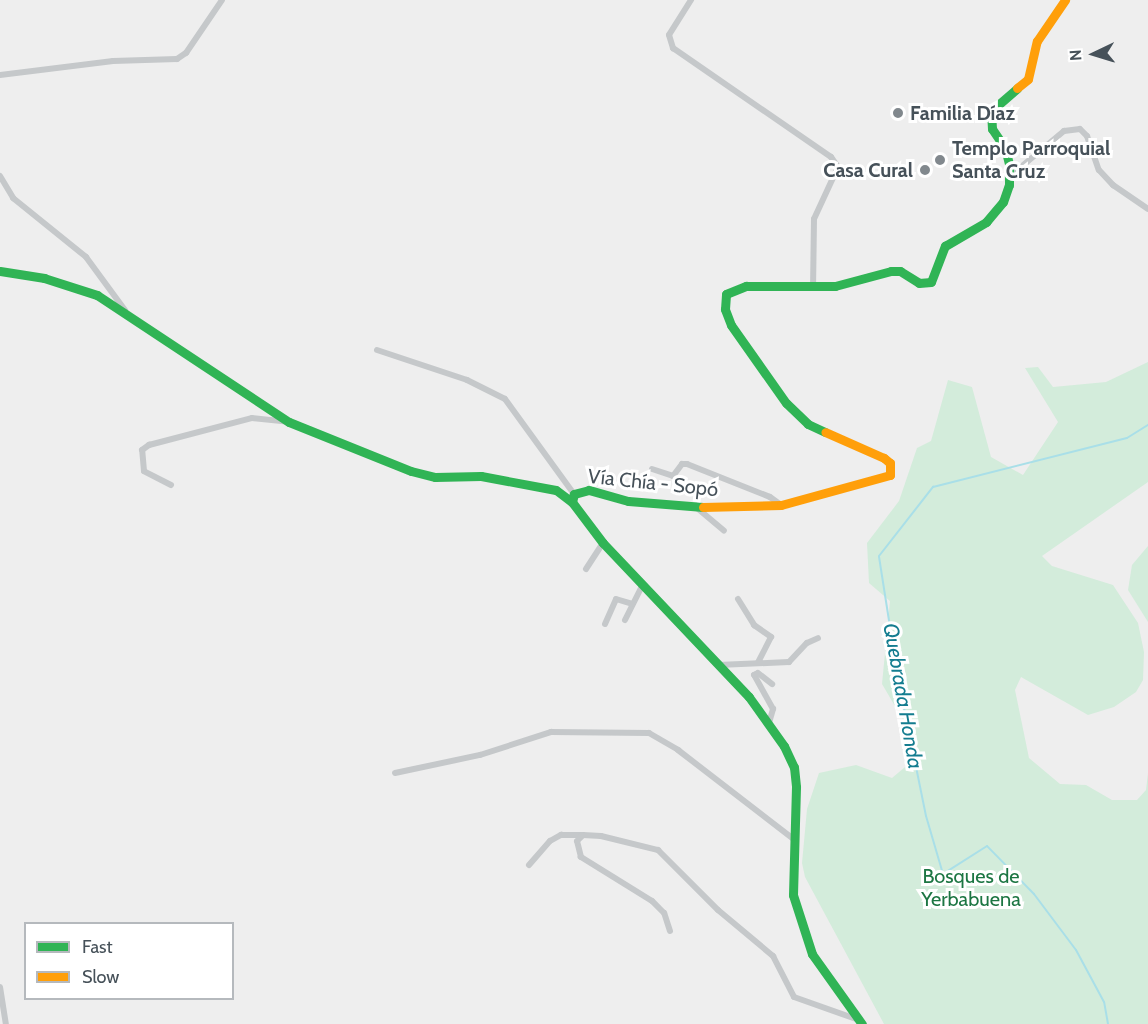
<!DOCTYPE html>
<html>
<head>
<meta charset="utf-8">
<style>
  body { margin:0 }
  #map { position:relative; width:1148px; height:1024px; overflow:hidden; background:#eee; font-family:Cabin,sans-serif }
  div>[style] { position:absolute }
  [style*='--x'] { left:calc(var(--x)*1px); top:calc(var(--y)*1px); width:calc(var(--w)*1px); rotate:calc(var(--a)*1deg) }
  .green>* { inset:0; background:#d3ecdb }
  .stream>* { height:2px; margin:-1px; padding:0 1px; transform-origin:1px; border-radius:1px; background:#a9dfe8 }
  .street>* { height:6px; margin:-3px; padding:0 3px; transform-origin:3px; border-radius:3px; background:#c5c8ca }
  .fast>* { height:9px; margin:-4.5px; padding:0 4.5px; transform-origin:4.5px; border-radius:4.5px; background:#30b455 }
  .slow>* { height:9px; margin:-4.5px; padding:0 4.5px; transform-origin:4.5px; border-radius:4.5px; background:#ff9f0a }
  .dots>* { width:16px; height:16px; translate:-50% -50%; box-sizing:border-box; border:3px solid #fff; border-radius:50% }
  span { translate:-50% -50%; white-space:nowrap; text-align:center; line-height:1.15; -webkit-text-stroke:6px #fff; paint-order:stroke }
  .poi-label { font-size:20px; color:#465159; font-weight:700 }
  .left { translate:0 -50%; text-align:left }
  .right { translate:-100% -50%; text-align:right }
  .street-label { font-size:20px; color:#465159 }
  .park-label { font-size:20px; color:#1c7643 }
  .water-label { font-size:21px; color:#147d90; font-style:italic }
  .legend { position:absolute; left:24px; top:922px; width:210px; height:78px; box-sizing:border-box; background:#fff; border:2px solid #b5b9bd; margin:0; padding:8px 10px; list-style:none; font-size:18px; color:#465159 }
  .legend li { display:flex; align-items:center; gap:12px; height:30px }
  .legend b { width:30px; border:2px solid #b5b9bd }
  .north { position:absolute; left:1064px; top:24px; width:60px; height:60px; -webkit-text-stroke:4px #fff; paint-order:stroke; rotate:266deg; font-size:16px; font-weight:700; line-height:24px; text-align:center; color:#465159 }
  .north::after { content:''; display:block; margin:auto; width:21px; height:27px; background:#465159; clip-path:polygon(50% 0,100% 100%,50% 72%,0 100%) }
</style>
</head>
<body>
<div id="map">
  <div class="green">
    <i style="clip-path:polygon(1148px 362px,1148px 482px,1042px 556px,1052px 566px,1113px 585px,1138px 623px,1144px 652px,1143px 680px,1136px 692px,1114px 707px,1088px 715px,1021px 677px,1015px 690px,1029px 758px,1060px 784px,1086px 785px,1112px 800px,1137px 800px,1146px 790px,1148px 773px,1148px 1024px,884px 1024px,805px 877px,802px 863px,807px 809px,819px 773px,856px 765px,892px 778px,911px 762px,909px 730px,882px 684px,890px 601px,869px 583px,867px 543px,899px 501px,917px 448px,931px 441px,948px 380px,972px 387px,991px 457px,1023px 475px,1058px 422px,1025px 368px,1038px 367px,1053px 387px,1106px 382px)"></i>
    <i style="clip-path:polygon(1148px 546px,1148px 622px,1128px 590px,1132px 565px)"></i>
  </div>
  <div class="stream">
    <i style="--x:1108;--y:1024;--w:22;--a:-100"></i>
    <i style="--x:1104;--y:1002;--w:59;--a:-118.3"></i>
    <i style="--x:1076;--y:950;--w:70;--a:-126.9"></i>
    <i style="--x:1034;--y:894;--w:67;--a:-134.4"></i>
    <i style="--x:987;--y:846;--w:52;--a:147.5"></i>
    <i style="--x:943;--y:874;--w:60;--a:-106.3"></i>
    <i style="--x:926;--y:816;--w:141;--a:-101.5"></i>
    <i style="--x:898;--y:678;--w:123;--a:-98.9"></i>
    <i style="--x:879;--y:556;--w:88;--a:-52"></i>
    <i style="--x:933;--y:487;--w:200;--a:-14.2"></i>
    <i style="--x:1127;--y:438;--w:25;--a:-32"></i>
  </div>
  <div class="street">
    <i style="--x:691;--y:0;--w:41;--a:122.2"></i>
    <i style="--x:669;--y:35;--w:14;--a:73"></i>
    <i style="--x:673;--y:48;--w:192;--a:34.6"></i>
    <i style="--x:831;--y:157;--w:12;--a:55"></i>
    <i style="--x:838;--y:167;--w:57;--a:114.8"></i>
    <i style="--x:814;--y:219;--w:68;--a:90.8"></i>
    <i style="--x:0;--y:75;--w:114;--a:-7.1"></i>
    <i style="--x:113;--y:61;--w:64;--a:-1.8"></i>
    <i style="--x:177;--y:59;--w:11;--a:-34"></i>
    <i style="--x:186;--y:53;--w:64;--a:-55.8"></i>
    <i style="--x:0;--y:176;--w:26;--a:59"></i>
    <i style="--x:13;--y:198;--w:94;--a:38.9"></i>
    <i style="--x:86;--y:257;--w:66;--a:53.7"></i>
    <i style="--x:1009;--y:177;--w:72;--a:-39.9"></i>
    <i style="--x:1064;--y:131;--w:16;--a:-7"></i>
    <i style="--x:1080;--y:129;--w:10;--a:45"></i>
    <i style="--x:1087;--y:136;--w:36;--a:71"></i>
    <i style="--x:1099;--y:170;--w:21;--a:47"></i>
    <i style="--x:1113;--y:185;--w:42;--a:34.4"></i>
    <i style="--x:377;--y:350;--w:95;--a:18.4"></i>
    <i style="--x:467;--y:380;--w:42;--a:26.6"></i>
    <i style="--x:505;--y:399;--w:117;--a:54"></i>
    <i style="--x:652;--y:469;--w:22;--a:18"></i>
    <i style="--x:673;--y:476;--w:15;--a:-53"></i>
    <i style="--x:682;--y:464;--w:5;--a:0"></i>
    <i style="--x:687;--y:464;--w:89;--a:21.7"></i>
    <i style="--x:770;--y:497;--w:14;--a:36"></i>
    <i style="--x:171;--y:485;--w:30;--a:-153"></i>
    <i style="--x:144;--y:471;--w:21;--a:-95"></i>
    <i style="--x:142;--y:450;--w:9;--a:-36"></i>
    <i style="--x:149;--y:445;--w:106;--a:-14.7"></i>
    <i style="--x:252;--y:418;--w:37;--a:6"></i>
    <i style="--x:697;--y:508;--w:35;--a:40"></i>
    <i style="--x:586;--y:569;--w:31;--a:-57"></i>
    <i style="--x:738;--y:599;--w:31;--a:58"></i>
    <i style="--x:754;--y:625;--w:21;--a:35"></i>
    <i style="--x:771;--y:637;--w:28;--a:117"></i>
    <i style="--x:625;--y:620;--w:40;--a:-63.4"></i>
    <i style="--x:605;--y:624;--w:27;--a:-66"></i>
    <i style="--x:616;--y:599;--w:17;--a:17"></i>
    <i style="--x:718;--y:665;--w:71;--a:-2.4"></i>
    <i style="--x:789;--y:662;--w:26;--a:-47"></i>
    <i style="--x:807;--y:643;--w:12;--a:-24"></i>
    <i style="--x:769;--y:723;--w:15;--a:-74"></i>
    <i style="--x:773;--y:709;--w:39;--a:-119"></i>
    <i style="--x:754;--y:675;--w:4;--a:-27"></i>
    <i style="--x:758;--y:673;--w:18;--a:38"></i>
    <i style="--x:395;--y:773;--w:87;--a:-12"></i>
    <i style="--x:480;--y:755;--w:75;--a:-17.9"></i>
    <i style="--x:551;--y:732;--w:98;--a:0.6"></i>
    <i style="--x:649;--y:733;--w:34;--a:30"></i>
    <i style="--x:678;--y:750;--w:148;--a:37.6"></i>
    <i style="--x:529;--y:865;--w:32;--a:-49"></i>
    <i style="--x:550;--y:841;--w:13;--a:-29"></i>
    <i style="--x:561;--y:835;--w:22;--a:0"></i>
    <i style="--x:670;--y:931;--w:19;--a:-108"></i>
    <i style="--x:664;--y:913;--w:17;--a:-135"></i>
    <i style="--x:652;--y:901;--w:84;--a:-148.2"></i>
    <i style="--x:581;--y:857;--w:16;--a:-104"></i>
    <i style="--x:577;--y:841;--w:8;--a:-45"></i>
    <i style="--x:583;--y:835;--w:18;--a:3"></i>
    <i style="--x:601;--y:836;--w:59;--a:13.8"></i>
    <i style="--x:658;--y:850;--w:85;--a:45"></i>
    <i style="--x:718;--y:910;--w:72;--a:39.9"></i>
    <i style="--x:773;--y:956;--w:46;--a:62.9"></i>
    <i style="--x:794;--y:997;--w:69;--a:19.5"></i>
    <i style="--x:0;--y:987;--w:37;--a:81"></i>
  </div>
  <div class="fast">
    <i style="--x:0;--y:271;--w:45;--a:9"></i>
    <i style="--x:44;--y:278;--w:56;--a:17.8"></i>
    <i style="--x:97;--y:295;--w:230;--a:33.5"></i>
    <i style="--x:289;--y:422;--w:131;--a:21.9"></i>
    <i style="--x:411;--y:471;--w:25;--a:14"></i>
    <i style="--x:435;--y:477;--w:46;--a:-1.2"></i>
    <i style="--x:481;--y:476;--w:76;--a:10.6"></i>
    <i style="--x:556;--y:490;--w:20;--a:37"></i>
    <i style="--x:825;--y:432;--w:19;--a:-155"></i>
    <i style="--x:808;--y:424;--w:30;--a:-136"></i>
    <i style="--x:786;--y:403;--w:95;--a:-125.2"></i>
    <i style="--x:731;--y:325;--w:17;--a:-111"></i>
    <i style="--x:725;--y:309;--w:15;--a:-86"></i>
    <i style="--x:726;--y:294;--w:22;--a:-22"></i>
    <i style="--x:746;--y:286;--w:89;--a:0"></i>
    <i style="--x:835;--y:286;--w:58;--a:-15"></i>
    <i style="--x:891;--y:271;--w:9;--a:0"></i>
    <i style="--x:900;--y:271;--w:22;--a:32"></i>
    <i style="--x:919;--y:283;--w:12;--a:-5"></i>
    <i style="--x:931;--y:282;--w:39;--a:-69"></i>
    <i style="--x:945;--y:246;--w:48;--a:-30.3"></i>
    <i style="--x:986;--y:222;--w:26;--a:-50"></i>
    <i style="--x:1003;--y:202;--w:18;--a:-71"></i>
    <i style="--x:1009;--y:185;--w:21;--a:-90"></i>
    <i style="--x:1009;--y:164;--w:16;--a:-104"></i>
    <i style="--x:1005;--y:148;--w:23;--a:-124"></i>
    <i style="--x:992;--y:129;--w:18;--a:-93"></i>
    <i style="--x:991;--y:111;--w:35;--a:-41"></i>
    <i style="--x:703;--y:507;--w:75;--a:-175.4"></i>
    <i style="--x:628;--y:501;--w:41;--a:-164.2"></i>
    <i style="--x:589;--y:490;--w:16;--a:165"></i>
    <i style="--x:574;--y:494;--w:8;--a:104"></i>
    <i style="--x:572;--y:502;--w:51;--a:52.9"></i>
    <i style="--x:603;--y:543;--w:212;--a:46.5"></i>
    <i style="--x:749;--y:697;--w:60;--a:54.5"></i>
    <i style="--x:784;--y:746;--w:23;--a:65"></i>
    <i style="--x:794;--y:767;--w:20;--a:84"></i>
    <i style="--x:796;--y:787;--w:108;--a:91.6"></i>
    <i style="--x:793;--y:895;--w:62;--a:72.1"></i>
    <i style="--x:812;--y:954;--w:86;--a:54.5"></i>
  </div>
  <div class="slow">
    <i style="--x:1017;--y:88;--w:14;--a:-39"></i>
    <i style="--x:1028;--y:79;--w:39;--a:-77"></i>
    <i style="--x:1037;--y:41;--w:50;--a:-55.7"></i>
    <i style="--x:703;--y:507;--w:78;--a:-1.5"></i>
    <i style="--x:781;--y:505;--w:113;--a:-15.4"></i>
    <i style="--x:890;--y:475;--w:12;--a:-90"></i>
    <i style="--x:890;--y:463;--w:8;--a:-140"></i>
    <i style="--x:884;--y:458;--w:64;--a:-156.2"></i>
  </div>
  <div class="dots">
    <i style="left:898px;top:113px;background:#81888d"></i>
    <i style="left:940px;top:160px;background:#81888d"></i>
    <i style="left:925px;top:170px;background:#81888d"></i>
  </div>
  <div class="poi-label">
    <span class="left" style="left:910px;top:113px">Familia Díaz</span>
    <span class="left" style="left:952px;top:160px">Templo Parroquial<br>Santa Cruz</span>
    <span class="right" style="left:913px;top:170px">Casa Cural</span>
  </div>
  <div class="street-label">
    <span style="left:653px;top:483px;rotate:6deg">Vía Chía - Sopó</span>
  </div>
  <div class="park-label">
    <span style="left:971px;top:888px">Bosques de<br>Yerbabuena</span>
  </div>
  <div class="water-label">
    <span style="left:903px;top:696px;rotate:80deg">Quebrada Honda</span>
  </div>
  <ul class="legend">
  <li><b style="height:8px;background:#30b455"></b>Fast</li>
  <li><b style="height:8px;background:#ff9f0a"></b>Slow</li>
  </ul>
  <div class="north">N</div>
</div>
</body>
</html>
